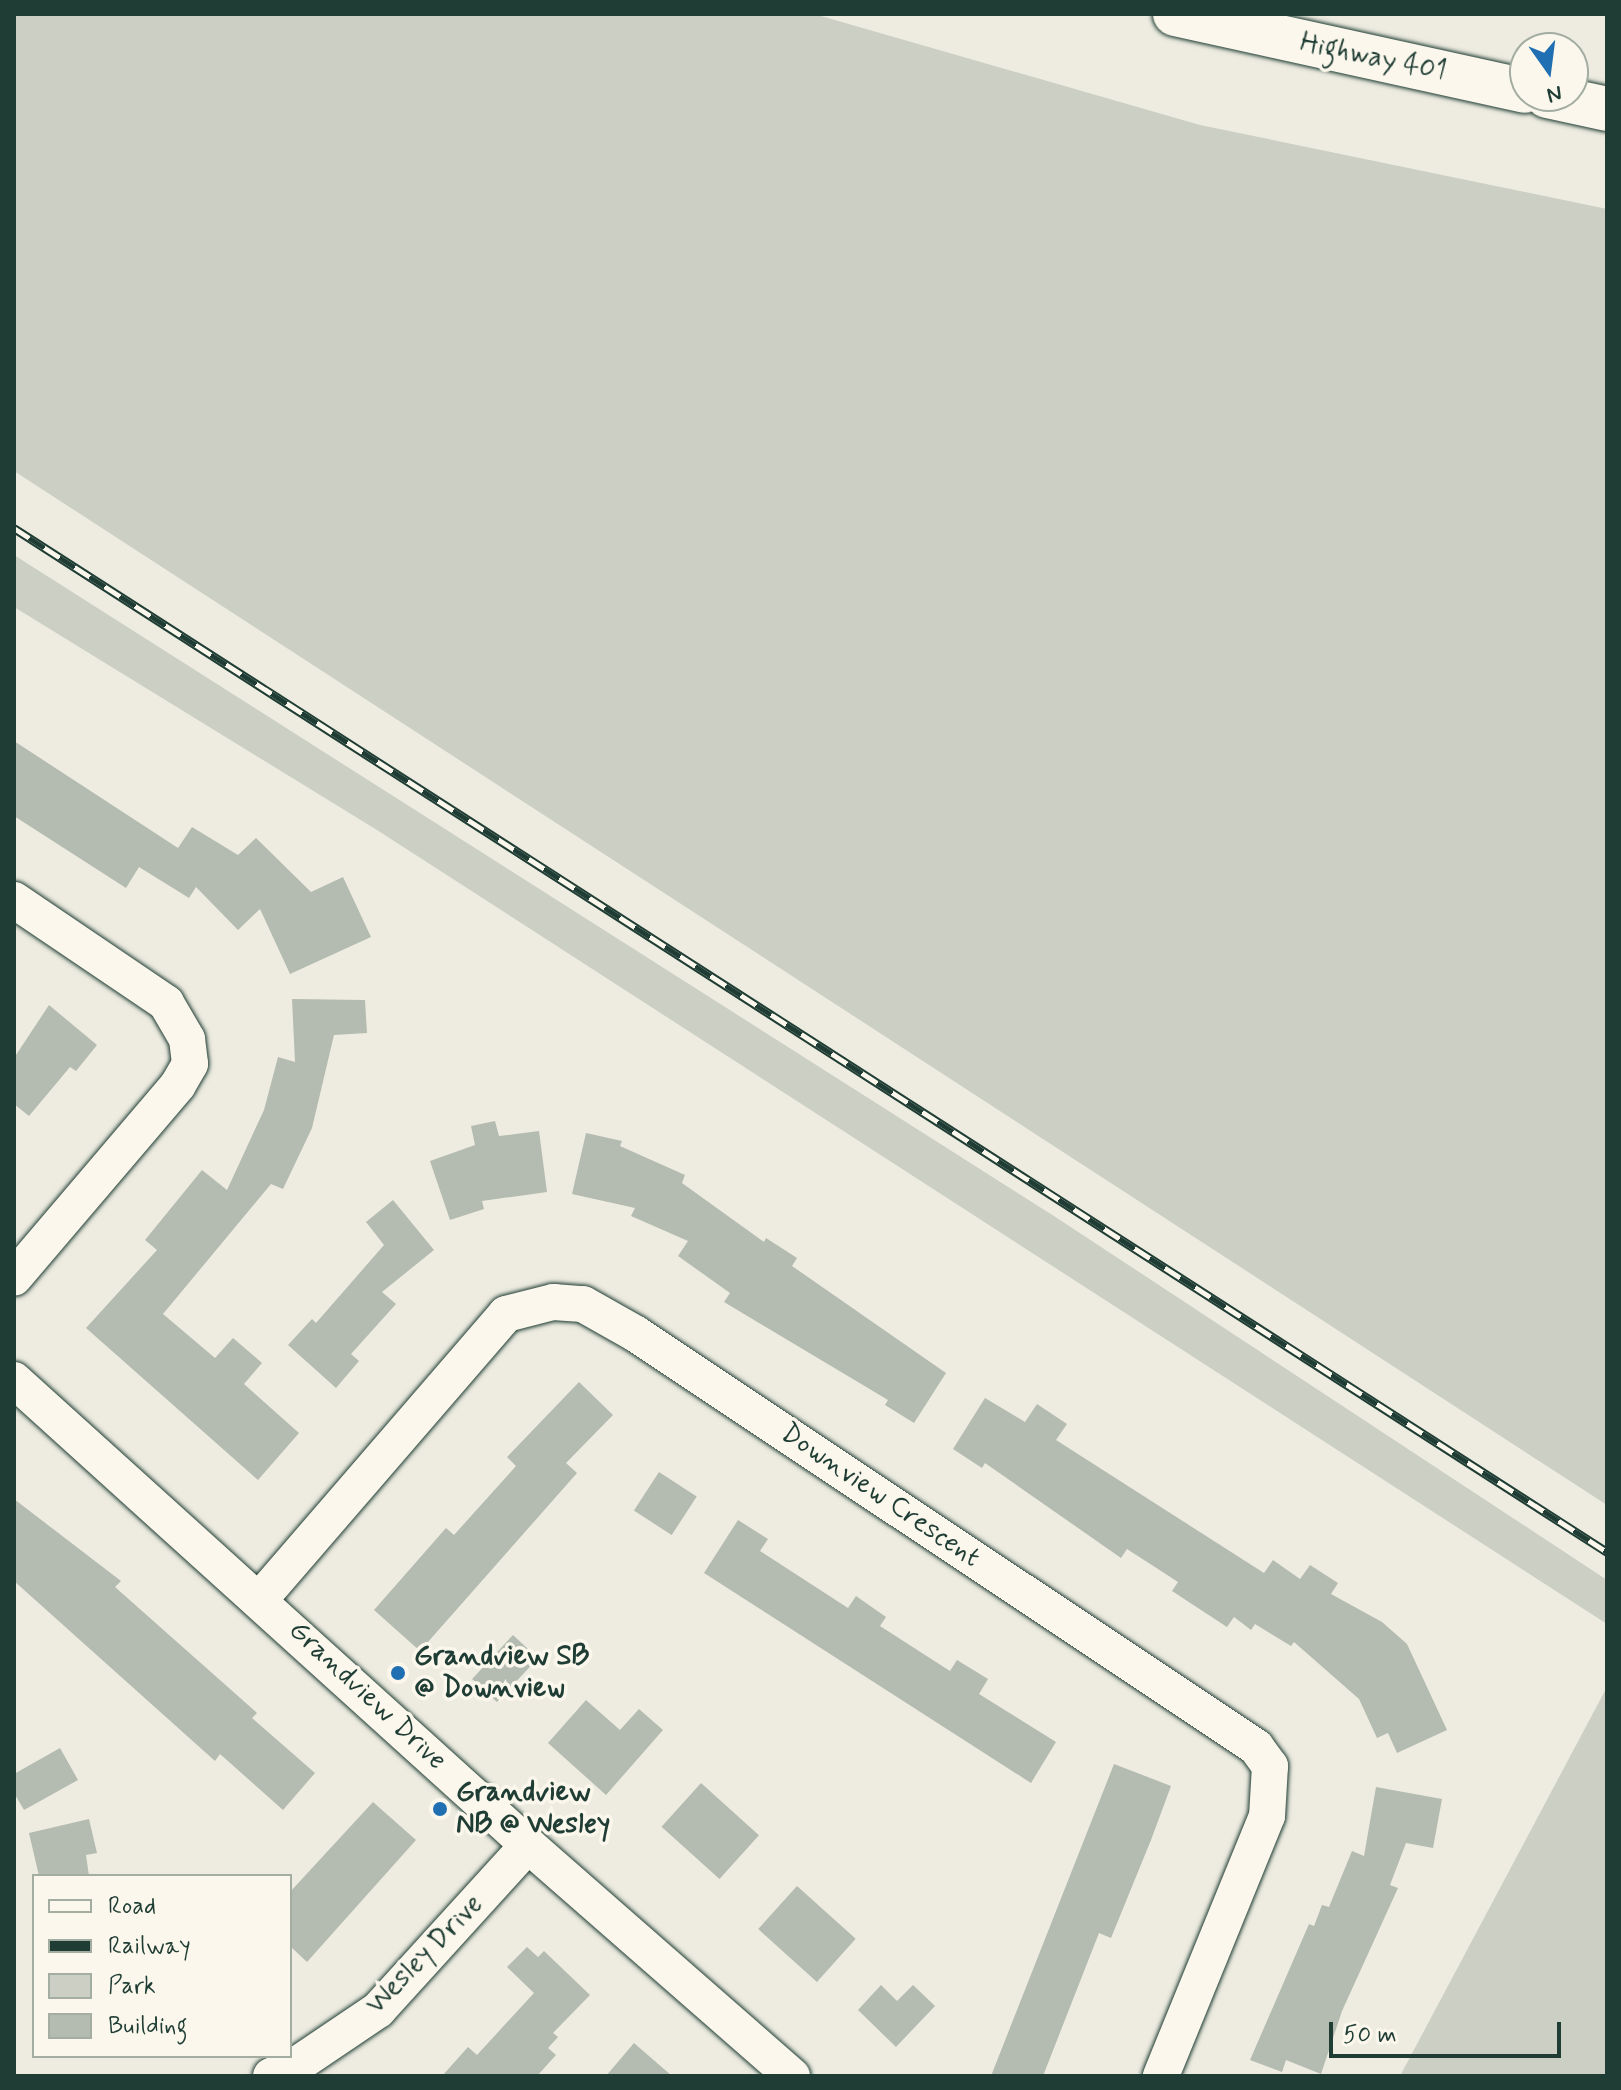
<!DOCTYPE html>
<html>
<head>
<meta charset="utf-8">
<style>
  body { margin:0 }
  #map { position:relative; width:1621px; height:2090px; overflow:hidden; background:#eeece1; font-family:Mynerve,sans-serif }
  div>[style] { position:absolute }
  [style*='--x'] { left:calc(var(--x)*1px); top:calc(var(--y)*1px); width:calc(var(--w)*1px); rotate:calc(var(--a)*1deg) }
  .green>* { inset:0; background:#cbcfc4 }
  .building>* { inset:0; background:#b4bbb0; transform-origin:0 0 }
  .roads { filter:drop-shadow(0 0 2px #1f3d34) drop-shadow(0 0 2px #1f3d34) }
  .street>* { height:36px; margin:-18px; padding:0 18px; transform-origin:18px; border-radius:18px; background:#fbf7ec }
  .highway>* { height:44px; margin:-22px; padding:0 22px; transform-origin:22px; border-radius:22px; background:#fbf7ec }
  .rail>* { height:9px; margin-top:-4.5px; transform-origin:0; background:repeating-linear-gradient(90deg,#fbf7ec 0 18px,#1f3d34 0 36px); box-sizing:border-box; border-block:2px solid #1f3d34 }
  .dots>* { width:22px; height:22px; translate:-50% -50%; box-sizing:border-box; border:4px solid #fbf7ec; border-radius:50% }
  span { translate:-50% -50%; white-space:nowrap; text-align:center; line-height:1.15; -webkit-text-stroke:7px #fbf7ec; paint-order:stroke }
  .street-label { font-size:28px; color:#1f3d34 }
  .poi-label { font-size:28px; color:#1f3d34; font-weight:700 }
  .left { translate:0 -50%; text-align:left }
  .frame { position:absolute; inset:0; border:16px solid #1f3d34; pointer-events:none }
  .legend { position:absolute; left:32px; top:1874px; width:260px; height:184px; box-sizing:border-box; background:#fbf7ec; border:2px solid #a3ada2; margin:0; padding:10px 14px; list-style:none; font-size:24px; color:#1f3d34 }
  .legend li { display:flex; align-items:center; gap:16px; height:40px }
  .legend b { width:40px; border:2px solid #a3ada2 }
  .north { position:absolute; left:1509px; top:32px; width:80px; height:80px; box-sizing:border-box; background:#fbf7ec; border:2px solid #a3ada2; border-radius:50%; rotate:166deg; font-size:22px; font-weight:700; line-height:32px; text-align:center; color:#1f3d34 }
  .north::after { content:''; display:block; margin:auto; width:28px; height:36px; background:#1f6fb2; clip-path:polygon(50% 0,100% 100%,50% 72%,0 100%) }
  .scale { position:absolute; left:1329px; top:2022px; width:232px; height:36px; box-sizing:border-box; border:4px solid #1f3d34; border-top:0; padding-left:10px; font-size:24px; line-height:28px; white-space:nowrap; color:#1f3d34; -webkit-text-stroke:6px #fbf7ec; paint-order:stroke }
</style>
</head>
<body>
<div id="map">
  <div class="green">
    <i style="clip-path:polygon(14px 14px,814px 14px,1200px 125px,1607px 209px,1607px 1505px,14px 471px)"></i>
    <i style="clip-path:polygon(14px 555px,1057px 1218px,1607px 1580px,1607px 1624px,377px 830px,14px 607px)"></i>
    <i style="clip-path:polygon(1607px 1687px,1607px 2076px,1400px 2076px)"></i>
  </div>
  <div class="building">
    <i style="clip-path:polygon(14px 741px,178px 848px,192px 827px,238px 855px,256px 838px,311px 892px,343px 877px,371px 937px,290px 974px,260px 909px,238px 930px,196px 887px,189px 898px,139px 867px,126px 888px,14px 816px)"></i>
    <i style="clip-path:polygon(292px 999px,365px 1000px,367px 1033px,334px 1035px,312px 1128px,283px 1189px,271px 1184px,163px 1314px,215px 1358px,233px 1338px,262px 1363px,244px 1384px,299px 1433px,258px 1480px,86px 1328px,157px 1250px,145px 1240px,202px 1170px,227px 1190px,264px 1110px,278px 1057px,295px 1062px)"></i>
    <i style="clip-path:polygon(49px 1005px,97px 1045px,76px 1071px,70px 1067px,29px 1116px,14px 1104px,14px 1058px)"></i>
    <i style="clip-path:polygon(495px 1121px,499px 1136px,539px 1131px,547px 1192px,482px 1201px,484px 1209px,450px 1220px,430px 1161px,475px 1145px,471px 1126px)"></i>
    <i style="clip-path:polygon(586px 1133px,622px 1141px,620px 1146px,685px 1175px,682px 1183px,764px 1242px,766px 1238px,797px 1258px,792px 1266px,946px 1373px,914px 1423px,885px 1405px,888px 1400px,724px 1302px,730px 1293px,678px 1256px,688px 1241px,631px 1216px,635px 1208px,572px 1194px)"></i>
    <i style="clip-path:polygon(393px 1200px,434px 1250px,382px 1292px,396px 1304px,351px 1354px,359px 1361px,336px 1388px,288px 1345px,312px 1319px,316px 1323px,384px 1245px,366px 1222px)"></i>
    <i style="clip-path:polygon(579px 1382px,613px 1415px,566px 1463px,577px 1473px,420px 1651px,374px 1610px,446px 1528px,454px 1535px,516px 1466px,507px 1457px)"></i>
    <i style="clip-path:polygon(985px 1398px,1025px 1422px,1037px 1404px,1067px 1424px,1056px 1440px,1264px 1573px,1273px 1560px,1300px 1579px,1310px 1565px,1338px 1583px,1331px 1594px,1382px 1622px,1407px 1644px,1447px 1730px,1397px 1753px,1388px 1733px,1377px 1738px,1359px 1699px,1294px 1642px,1291px 1646px,1255px 1624px,1251px 1630px,1234px 1617px,1227px 1627px,1172px 1591px,1178px 1582px,1127px 1549px,1121px 1558px,985px 1463px,982px 1468px,953px 1449px)"></i>
    <i style="left:659px;top:1472px;width:45px;height:46px;rotate:33deg"></i>
    <i style="clip-path:polygon(14px 1499px,121px 1581px,115px 1587px,257px 1713px,252px 1718px,315px 1773px,283px 1810px,220px 1754px,215px 1761px,14px 1581px)"></i>
    <i style="clip-path:polygon(738px 1520px,768px 1539px,760px 1551px,848px 1608px,856px 1596px,886px 1617px,880px 1626px,950px 1671px,957px 1660px,988px 1679px,979px 1694px,1056px 1742px,1031px 1783px,704px 1573px)"></i>
    <i style="left:513px;top:1635px;width:34px;height:60px;rotate:43deg"></i>
    <i style="clip-path:polygon(586px 1700px,620px 1730px,639px 1709px,663px 1730px,606px 1795px,548px 1743px)"></i>
    <i style="clip-path:polygon(60px 1748px,78px 1780px,24px 1810px,14px 1793px,14px 1774px)"></i>
    <i style="clip-path:polygon(1114px 1764px,1171px 1786px,1151px 1840px,1111px 1938px,1099px 1933px,1043px 2076px,991px 2076px)"></i>
    <i style="left:701px;top:1783px;width:78px;height:59px;rotate:42deg"></i>
    <i style="clip-path:polygon(1376px 1787px,1442px 1799px,1433px 1848px,1406px 1843px,1390px 1885px,1398px 1888px,1342px 2011px,1321px 2074px,1286px 2060px,1282px 2072px,1250px 2060px,1309px 1924px,1314px 1926px,1322px 1905px,1329px 1907px,1352px 1851px,1364px 1856px)"></i>
    <i style="clip-path:polygon(373px 1802px,416px 1840px,307px 1962px,290px 1946px,290px 1892px)"></i>
    <i style="clip-path:polygon(89px 1819px,97px 1853px,86px 1855px,89px 1876px,39px 1876px,29px 1833px)"></i>
    <i style="left:797px;top:1886px;width:79px;height:58px;rotate:42deg"></i>
    <i style="clip-path:polygon(527px 1947px,538px 1957px,544px 1951px,590px 1995px,553px 2033px,558px 2037px,548px 2048px,556px 2055px,537px 2076px,442px 2076px,468px 2047px,477px 2055px,534px 1993px,507px 1967px)"></i>
    <i style="clip-path:polygon(881px 1985px,897px 2001px,913px 1985px,935px 2006px,896px 2047px,858px 2010px)"></i>
    <i style="clip-path:polygon(634px 2043px,672px 2076px,606px 2076px)"></i>
  </div>
  <div class="roads">
    <div class="street">
      <i style="--x:14;--y:900;--w:184;--a:34.1"></i>
      <i style="--x:166;--y:1003;--w:42;--a:59.7"></i>
      <i style="--x:187;--y:1039;--w:25;--a:83"></i>
      <i style="--x:190;--y:1064;--w:24;--a:120"></i>
      <i style="--x:178;--y:1085;--w:253;--a:130.4"></i>
      <i style="--x:14;--y:1380;--w:693;--a:42.13"></i>
      <i style="--x:528;--y:1845;--w:351;--a:41.2"></i>
      <i style="--x:261;--y:1598;--w:375;--a:-49.2"></i>
      <i style="--x:506;--y:1314;--w:49;--a:-14.3"></i>
      <i style="--x:553;--y:1302;--w:30;--a:4"></i>
      <i style="--x:583;--y:1304;--w:61;--a:29.5"></i>
      <i style="--x:636;--y:1334;--w:745;--a:33.67"></i>
      <i style="--x:1256;--y:1747;--w:24;--a:54"></i>
      <i style="--x:1270;--y:1766;--w:50;--a:93.4"></i>
      <i style="--x:1267;--y:1816;--w:281;--a:112.2"></i>
      <i style="--x:271;--y:2076;--w:30;--a:-24"></i>
      <i style="--x:298;--y:2064;--w:97;--a:-34"></i>
      <i style="--x:378;--y:2010;--w:223;--a:-47.7"></i>
    </div>
    <div class="highway">
      <i style="--x:1175;--y:14;--w:358;--a:12.4"></i>
      <i style="--x:1547;--y:96;--w:61;--a:12.2"></i>
    </div>
  </div>
  <div class="rail">
    <i style="--x:14;--y:528;--w:1894;--a:32.73"></i>
  </div>
  <div class="dots">
    <i style="left:398px;top:1673px;background:#1f6fb2"></i>
    <i style="left:440px;top:1809px;background:#1f6fb2"></i>
  </div>
  <div class="street-label">
    <span style="left:1373px;top:58px;rotate:12deg">Highway 401</span>
    <span style="left:880px;top:1496px;rotate:34deg">Downview Crescent</span>
    <span style="left:367px;top:1696px;rotate:43deg">Grandview Drive</span>
    <span style="left:425px;top:1955px;rotate:-46deg">Wesley Drive</span>
  </div>
  <div class="poi-label">
    <span class="left" style="left:414px;top:1673px">Grandview SB<br>@ Downview</span>
    <span class="left" style="left:456px;top:1809px">Grandview<br>NB @ Wesley</span>
  </div>
  <div class="frame"></div>
  <ul class="legend">
  <li><b style="height:10px;background:#fbf7ec"></b>Road</li>
  <li><b style="height:10px;background:#1f3d34"></b>Railway</li>
  <li><b style="height:22px;background:#cbcfc4"></b>Park</li>
  <li><b style="height:22px;background:#b4bbb0"></b>Building</li>
  </ul>
  <div class="north">N</div>
  <div class="scale">50 m</div>
</div>
</body>
</html>
